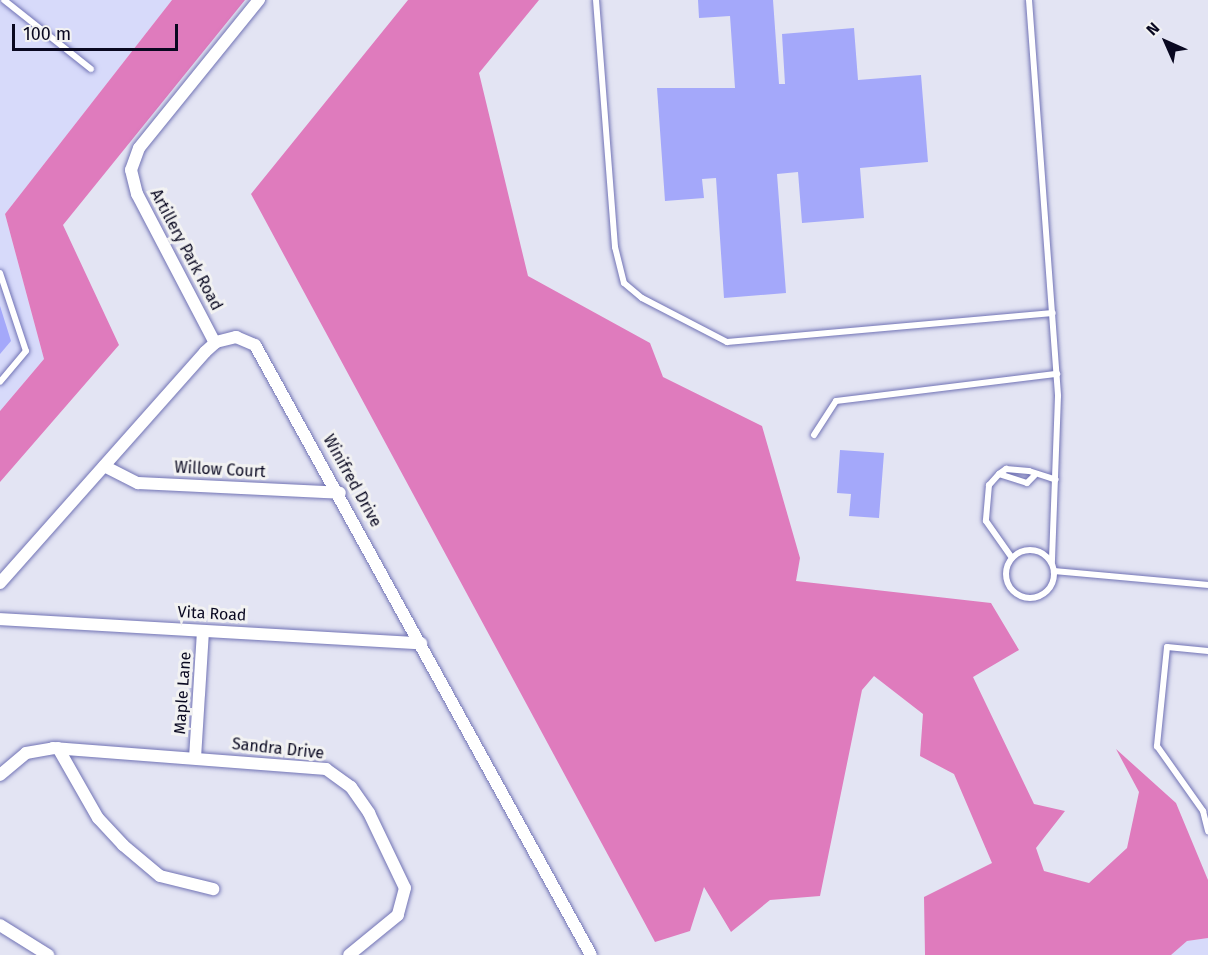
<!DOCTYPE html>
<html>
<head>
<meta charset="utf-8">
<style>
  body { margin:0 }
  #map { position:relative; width:1208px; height:955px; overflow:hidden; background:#e3e4f3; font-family:"Fira Sans",sans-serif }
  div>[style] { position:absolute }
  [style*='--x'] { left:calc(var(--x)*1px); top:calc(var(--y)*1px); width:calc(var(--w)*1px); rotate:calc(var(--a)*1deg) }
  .built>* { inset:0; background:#d7dafa }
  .forest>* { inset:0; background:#df7bbd }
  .building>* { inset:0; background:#a4a8fa }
  .roads { filter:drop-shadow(0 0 2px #7173b5) drop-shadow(0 0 2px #7173b5) }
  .service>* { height:6px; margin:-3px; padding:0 3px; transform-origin:3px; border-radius:3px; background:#fff }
  .service>.ring { margin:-3px; padding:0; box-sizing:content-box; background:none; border:6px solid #fff; border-radius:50% }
  .minor>* { height:12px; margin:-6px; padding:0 6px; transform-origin:6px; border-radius:6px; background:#fff }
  span { translate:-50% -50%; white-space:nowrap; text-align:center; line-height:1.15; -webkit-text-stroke:6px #f2f2f2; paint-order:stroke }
  .street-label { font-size:16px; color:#090820 }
  .north { position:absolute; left:1136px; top:12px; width:60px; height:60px; -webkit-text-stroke:4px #f2f2f2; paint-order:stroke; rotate:315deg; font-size:16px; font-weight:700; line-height:24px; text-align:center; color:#090820 }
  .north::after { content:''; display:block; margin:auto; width:21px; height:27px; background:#090820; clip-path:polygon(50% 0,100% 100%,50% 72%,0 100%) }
  .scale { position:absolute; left:12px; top:24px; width:166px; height:27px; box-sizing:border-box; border:3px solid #090820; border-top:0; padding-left:8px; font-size:18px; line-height:21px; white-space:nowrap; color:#090820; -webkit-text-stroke:4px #f2f2f2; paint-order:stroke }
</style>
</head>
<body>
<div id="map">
  <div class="built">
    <i style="clip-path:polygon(0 0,172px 0,5px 214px,44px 359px,0 411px)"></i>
    <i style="clip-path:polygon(1208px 938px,1208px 955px,1171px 955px,1187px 941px)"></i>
  </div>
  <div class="forest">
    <i style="clip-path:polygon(172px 0,245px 0,63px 225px,119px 345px,0 482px,0 411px,44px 359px,5px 214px)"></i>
    <i style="clip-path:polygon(408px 0,539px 0,479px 73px,528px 276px,650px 343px,663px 377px,762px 426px,800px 558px,796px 581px,991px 603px,1019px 650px,973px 677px,1034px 804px,1065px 811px,1036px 848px,1044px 871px,1089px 883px,1127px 848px,1139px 792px,1116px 749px,1176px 803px,1208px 880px,1208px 938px,1187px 941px,1171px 955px,925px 955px,924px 897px,992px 863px,954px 774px,920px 756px,923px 714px,874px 676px,862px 690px,820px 896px,770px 900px,731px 932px,704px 887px,690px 931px,655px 942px,251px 194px)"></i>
  </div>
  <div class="building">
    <i style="clip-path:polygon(698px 0,773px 0,779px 84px,785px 84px,782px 34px,854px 28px,858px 80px,921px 75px,928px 162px,860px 168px,864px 218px,802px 223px,798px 172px,777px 174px,786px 293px,724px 298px,716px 178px,702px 179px,704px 198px,665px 201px,657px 88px,735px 88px,730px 16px,699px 18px)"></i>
    <i style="clip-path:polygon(0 306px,11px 341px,0 354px)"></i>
    <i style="clip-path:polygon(840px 450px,884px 453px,879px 518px,849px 516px,851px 494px,837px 493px)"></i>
  </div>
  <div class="roads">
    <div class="service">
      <i style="--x:4;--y:0;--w:111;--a:38.4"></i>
      <i style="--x:596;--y:0;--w:248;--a:85.6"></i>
      <i style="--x:615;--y:247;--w:37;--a:76"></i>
      <i style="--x:624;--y:283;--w:23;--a:40"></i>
      <i style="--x:642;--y:298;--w:96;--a:27.4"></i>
      <i style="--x:727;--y:342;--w:327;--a:-5.1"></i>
      <i style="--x:1029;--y:0;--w:397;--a:85.8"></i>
      <i style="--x:1058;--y:396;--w:167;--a:92.1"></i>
      <i style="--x:0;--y:273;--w:82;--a:71.6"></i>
      <i style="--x:26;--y:351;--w:40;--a:130"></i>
      <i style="--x:814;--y:435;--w:40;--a:-57.1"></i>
      <i style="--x:836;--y:401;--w:223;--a:-7"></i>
      <i style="--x:999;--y:474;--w:15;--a:132"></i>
      <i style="--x:989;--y:485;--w:36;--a:95"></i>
      <i style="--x:986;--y:521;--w:45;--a:54.9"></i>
      <i style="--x:1034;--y:476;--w:10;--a:135"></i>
      <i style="--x:1027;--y:483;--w:29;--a:-162"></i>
      <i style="--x:999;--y:474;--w:9;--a:-36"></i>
      <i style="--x:1006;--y:469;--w:23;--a:5"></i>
      <i style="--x:1029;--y:471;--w:28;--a:18"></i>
      <i class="ring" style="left:1006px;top:550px;width:42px;height:42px"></i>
      <i style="--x:1054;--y:571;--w:155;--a:5.2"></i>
      <i style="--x:1208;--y:651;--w:41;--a:-174.4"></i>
      <i style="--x:1167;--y:647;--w:100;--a:95.8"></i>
      <i style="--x:1157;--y:746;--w:80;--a:54.7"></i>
      <i style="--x:1203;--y:811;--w:21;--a:76"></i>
    </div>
    <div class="minor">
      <i style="--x:215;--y:343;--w:168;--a:-117.6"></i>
      <i style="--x:137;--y:194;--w:25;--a:-104"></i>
      <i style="--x:131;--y:170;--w:23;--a:-70"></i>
      <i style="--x:139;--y:148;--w:191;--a:-51"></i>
      <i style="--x:104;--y:466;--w:38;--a:27"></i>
      <i style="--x:138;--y:483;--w:202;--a:2.8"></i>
      <i style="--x:0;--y:583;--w:309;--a:-48.4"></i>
      <i style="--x:205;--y:352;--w:15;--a:-42"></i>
      <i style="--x:216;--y:342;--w:21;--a:-14"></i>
      <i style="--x:236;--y:337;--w:21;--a:23"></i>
      <i style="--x:255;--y:345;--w:696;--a:61.15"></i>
      <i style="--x:0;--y:619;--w:422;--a:3.3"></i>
      <i style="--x:58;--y:748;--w:81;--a:60.3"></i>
      <i style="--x:98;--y:818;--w:37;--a:47"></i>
      <i style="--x:123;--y:845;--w:48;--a:40"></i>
      <i style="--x:160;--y:876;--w:55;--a:13.8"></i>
      <i style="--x:195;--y:758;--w:127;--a:-86.4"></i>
      <i style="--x:0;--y:775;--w:34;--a:-40"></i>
      <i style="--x:26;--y:753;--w:27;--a:-10"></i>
      <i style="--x:53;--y:748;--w:274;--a:4.4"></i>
      <i style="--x:326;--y:769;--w:31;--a:36"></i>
      <i style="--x:351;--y:787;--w:32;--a:55"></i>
      <i style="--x:369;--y:813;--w:83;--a:64.4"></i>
      <i style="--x:405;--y:888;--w:28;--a:105"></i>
      <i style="--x:398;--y:915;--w:63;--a:140.8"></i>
      <i style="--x:0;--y:925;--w:57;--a:32"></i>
    </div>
  </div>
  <div class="street-label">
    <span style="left:186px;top:250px;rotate:62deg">Artillery Park Road</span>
    <span style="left:220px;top:470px;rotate:3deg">Willow Court</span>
    <span style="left:352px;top:481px;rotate:61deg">Winifred Drive</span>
    <span style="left:212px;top:614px;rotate:3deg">Vita Road</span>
    <span style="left:183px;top:693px;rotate:-86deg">Maple Lane</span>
    <span style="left:278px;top:749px;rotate:6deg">Sandra Drive</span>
  </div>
  <div class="north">N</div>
  <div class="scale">100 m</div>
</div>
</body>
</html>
